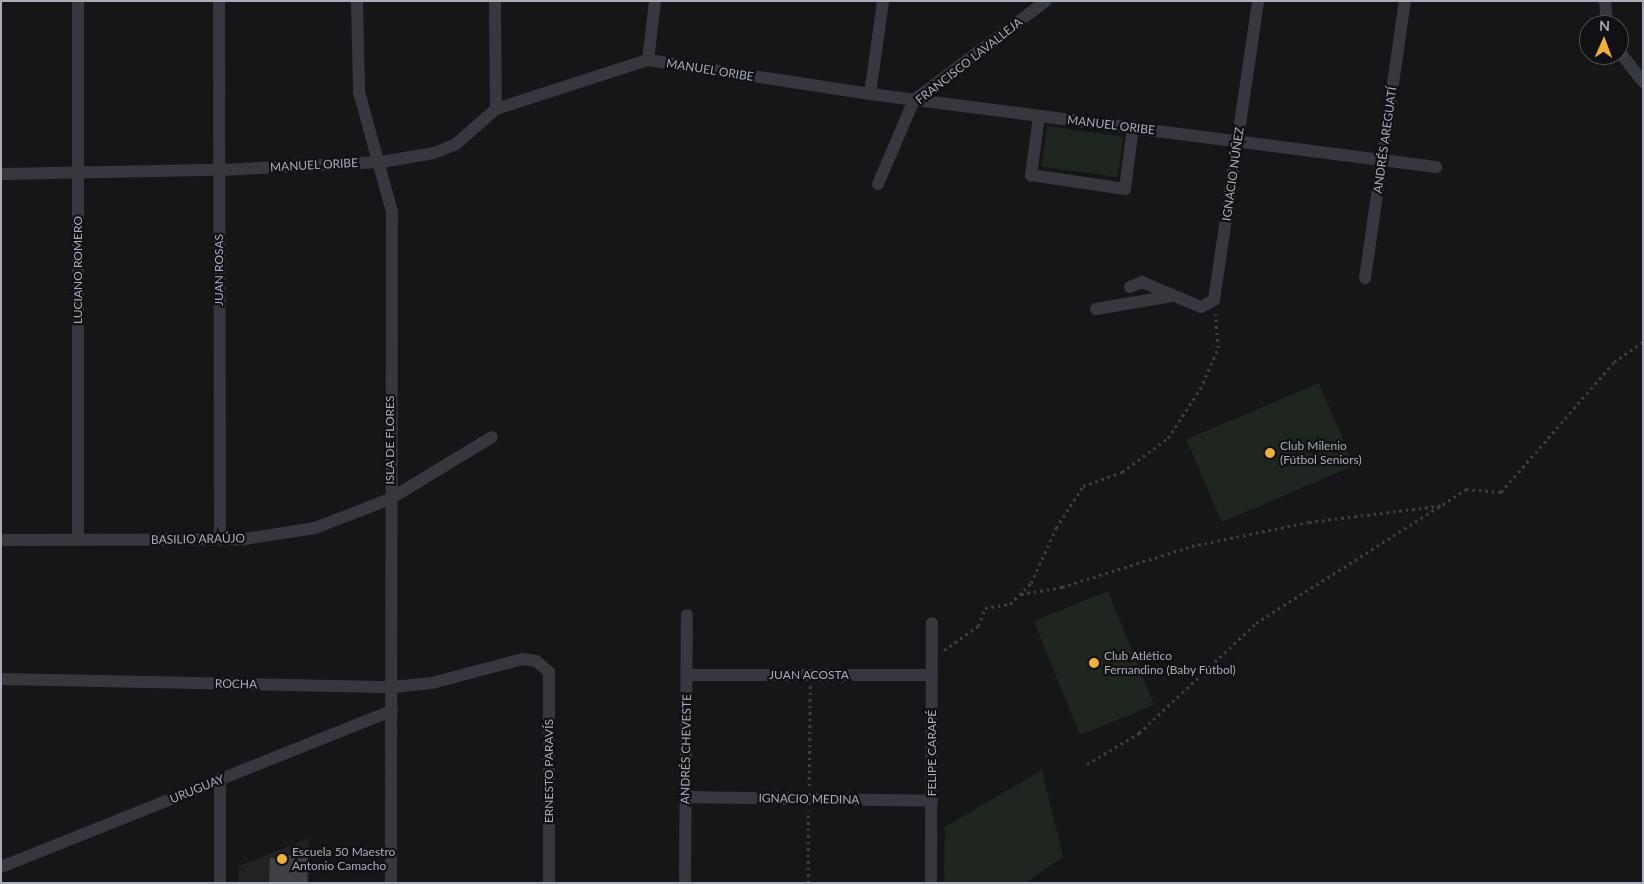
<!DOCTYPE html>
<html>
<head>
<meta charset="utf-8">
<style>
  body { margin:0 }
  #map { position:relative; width:1644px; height:884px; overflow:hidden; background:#161618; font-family:Lato,sans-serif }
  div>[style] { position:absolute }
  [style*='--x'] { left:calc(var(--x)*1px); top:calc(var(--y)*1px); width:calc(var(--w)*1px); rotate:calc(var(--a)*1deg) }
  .built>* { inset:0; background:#222225 }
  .green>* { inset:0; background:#1e261f; transform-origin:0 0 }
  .building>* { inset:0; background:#404145 }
  .path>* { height:2.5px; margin-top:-1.25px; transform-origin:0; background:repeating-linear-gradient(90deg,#3d3f44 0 2.5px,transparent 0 6.5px) }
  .minor>* { height:12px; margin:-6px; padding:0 6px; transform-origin:6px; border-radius:6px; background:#37383d }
  .dots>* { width:14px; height:14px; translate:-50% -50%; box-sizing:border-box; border:2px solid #111113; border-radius:50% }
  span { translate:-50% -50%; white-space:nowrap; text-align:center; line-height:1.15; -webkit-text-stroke:4.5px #111113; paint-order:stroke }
  .street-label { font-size:12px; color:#a8adb8 }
  .poi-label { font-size:12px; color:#a8adb8 }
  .left { translate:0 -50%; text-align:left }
  .frame { position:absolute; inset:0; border:2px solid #a8adb8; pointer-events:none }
  .north { position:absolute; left:1579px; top:15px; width:50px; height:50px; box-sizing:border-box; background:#111113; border:1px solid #4d4f55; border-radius:50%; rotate:2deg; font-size:14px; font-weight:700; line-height:20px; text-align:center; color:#a8adb8 }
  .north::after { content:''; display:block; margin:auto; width:18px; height:22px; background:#f2b134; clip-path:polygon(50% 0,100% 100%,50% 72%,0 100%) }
</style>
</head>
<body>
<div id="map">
  <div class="built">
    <i style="clip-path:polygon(309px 838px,309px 883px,238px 883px,239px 866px)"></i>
  </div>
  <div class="green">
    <i style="left:1047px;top:126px;width:77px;height:41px;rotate:8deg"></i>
    <i style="left:1319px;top:383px;width:90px;height:144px;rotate:67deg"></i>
    <i style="left:1108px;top:591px;width:123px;height:80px;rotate:68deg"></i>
    <i style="clip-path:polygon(1042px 770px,1063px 857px,1025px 883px,944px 883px,945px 827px)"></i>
  </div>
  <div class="building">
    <i style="clip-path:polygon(295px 852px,308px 853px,307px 883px,269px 883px,270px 858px,283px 859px,283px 855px,295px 856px)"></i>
  </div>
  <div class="path">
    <i style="--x:1021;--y:594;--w:42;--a:-9.7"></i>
    <i style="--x:1062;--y:587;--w:136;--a:-17.5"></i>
    <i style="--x:1192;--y:546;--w:119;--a:-11.6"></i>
    <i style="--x:1309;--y:522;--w:137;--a:-7.1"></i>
    <i style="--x:944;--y:650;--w:42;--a:-35.2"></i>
    <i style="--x:978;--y:626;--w:19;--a:-69"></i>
    <i style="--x:985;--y:608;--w:25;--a:-9"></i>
    <i style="--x:1010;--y:604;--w:30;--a:-45"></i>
    <i style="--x:1031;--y:583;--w:60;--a:-65.6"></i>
    <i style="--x:1056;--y:528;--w:50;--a:-57.3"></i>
    <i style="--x:1083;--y:486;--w:41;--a:-19.7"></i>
    <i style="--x:1122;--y:472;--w:57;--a:-36.5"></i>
    <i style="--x:1168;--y:438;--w:59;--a:-56.9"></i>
    <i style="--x:1200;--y:389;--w:45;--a:-66.3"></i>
    <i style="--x:1218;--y:348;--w:34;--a:-95"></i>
    <i style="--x:1087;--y:764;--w:61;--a:-30.8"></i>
    <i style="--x:1139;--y:733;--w:161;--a:-43.2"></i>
    <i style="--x:1256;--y:623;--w:249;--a:-32.5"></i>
    <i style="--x:1466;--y:489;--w:35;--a:5"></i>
    <i style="--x:1501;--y:492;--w:172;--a:-49"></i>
    <i style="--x:1614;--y:362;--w:35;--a:-35"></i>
    <i style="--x:809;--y:786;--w:100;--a:-89.4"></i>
    <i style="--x:808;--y:883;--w:72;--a:-90"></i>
  </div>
  <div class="minor">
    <i style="--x:219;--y:1;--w:538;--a:89.89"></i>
    <i style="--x:357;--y:1;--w:91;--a:88.7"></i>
    <i style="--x:359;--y:92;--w:124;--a:74.6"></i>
    <i style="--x:392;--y:212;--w:671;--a:90.09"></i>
    <i style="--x:495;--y:1;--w:108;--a:89.5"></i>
    <i style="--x:1605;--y:1;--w:24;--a:85"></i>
    <i style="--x:1619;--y:51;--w:39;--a:52"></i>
    <i style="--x:648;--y:60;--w:59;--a:-83.2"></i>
    <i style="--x:870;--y:94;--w:94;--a:-82"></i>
    <i style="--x:1039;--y:116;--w:60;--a:97.7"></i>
    <i style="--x:1031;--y:175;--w:95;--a:8.5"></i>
    <i style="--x:1125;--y:189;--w:63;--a:-82.6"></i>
    <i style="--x:1;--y:174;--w:218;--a:-1.1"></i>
    <i style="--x:219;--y:170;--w:162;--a:-2.8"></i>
    <i style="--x:381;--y:162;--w:54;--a:-9.6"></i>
    <i style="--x:434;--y:153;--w:24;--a:-22"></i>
    <i style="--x:456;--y:144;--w:53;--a:-41.2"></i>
    <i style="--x:496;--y:109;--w:160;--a:-17.9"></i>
    <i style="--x:648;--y:60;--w:225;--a:8.7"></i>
    <i style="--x:870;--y:94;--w:571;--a:7.35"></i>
    <i style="--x:878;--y:184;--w:91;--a:-66.8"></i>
    <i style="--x:914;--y:100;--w:165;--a:-36.9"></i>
    <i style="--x:1365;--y:278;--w:280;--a:-81.8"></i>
    <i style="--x:1130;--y:287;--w:13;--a:-23"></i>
    <i style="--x:1142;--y:282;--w:64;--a:23"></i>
    <i style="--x:1201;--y:307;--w:15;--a:-28"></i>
    <i style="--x:1214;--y:300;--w:302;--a:-81.6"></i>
    <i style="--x:1096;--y:309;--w:77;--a:-9.7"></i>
    <i style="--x:1;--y:540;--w:243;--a:-0.2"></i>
    <i style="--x:244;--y:539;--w:72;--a:-8.8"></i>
    <i style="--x:315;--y:528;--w:80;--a:-21.1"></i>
    <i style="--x:390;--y:499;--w:119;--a:-31.3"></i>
    <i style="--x:78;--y:540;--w:539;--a:-90"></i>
    <i style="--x:687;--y:675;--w:244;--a:0"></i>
    <i style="--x:1;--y:679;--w:392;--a:1.2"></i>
    <i style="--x:393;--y:687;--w:39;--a:-6"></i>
    <i style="--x:432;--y:683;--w:94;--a:-14.8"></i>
    <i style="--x:523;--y:659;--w:13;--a:9"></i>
    <i style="--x:536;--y:661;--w:17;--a:40"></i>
    <i style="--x:549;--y:672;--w:211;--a:90"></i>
    <i style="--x:686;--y:797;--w:246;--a:0.9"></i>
    <i style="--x:1;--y:867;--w:421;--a:-21.8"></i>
    <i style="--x:220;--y:883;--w:103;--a:-90"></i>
    <i style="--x:685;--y:883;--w:268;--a:-89.6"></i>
    <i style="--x:931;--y:883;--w:260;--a:-89.8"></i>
  </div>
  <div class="dots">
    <i style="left:1270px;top:453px;background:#f2b134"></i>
    <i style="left:1094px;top:663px;background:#f2b134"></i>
    <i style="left:282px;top:859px;background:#f2b134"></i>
  </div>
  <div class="street-label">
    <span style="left:969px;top:61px;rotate:-38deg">FRANCISCO LAVALLEJA</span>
    <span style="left:710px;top:70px;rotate:9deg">MANUEL ORIBE</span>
    <span style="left:1111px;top:125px;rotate:7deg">MANUEL ORIBE</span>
    <span style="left:1385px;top:140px;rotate:-82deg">ANDRÉS AREGUATÍ</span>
    <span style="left:314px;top:165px;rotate:-3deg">MANUEL ORIBE</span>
    <span style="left:1233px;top:174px;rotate:-82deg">IGNACIO NÚÑEZ</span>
    <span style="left:78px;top:270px;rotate:-90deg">LUCIANO ROMERO</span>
    <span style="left:219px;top:270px;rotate:-90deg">JUAN ROSAS</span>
    <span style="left:390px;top:440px;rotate:-90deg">ISLA DE FLORES</span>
    <span style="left:198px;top:539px;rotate:-1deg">BASILIO ARAÚJO</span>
    <span style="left:809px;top:675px">JUAN ACOSTA</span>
    <span style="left:236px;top:684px;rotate:1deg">ROCHA</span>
    <span style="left:686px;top:749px;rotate:-89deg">ANDRÉS CHEVESTE</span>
    <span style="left:932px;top:753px;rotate:-90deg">FELIPE CARAPÉ</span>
    <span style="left:549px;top:771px;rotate:-90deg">ERNESTO PARAVÍS</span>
    <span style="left:197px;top:789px;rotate:-22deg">URUGUAY</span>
    <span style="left:809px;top:799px;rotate:1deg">IGNACIO MEDINA</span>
  </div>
  <div class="poi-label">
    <span class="left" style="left:1280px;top:453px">Club Milenio<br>(Fútbol Seniors)</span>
    <span class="left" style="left:1104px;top:663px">Club Atlético<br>Fernandino (Baby Fútbol)</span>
    <span class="left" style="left:292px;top:859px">Escuela 50 Maestro<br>Antonio Camacho</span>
  </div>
  <div class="frame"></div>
  <div class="north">N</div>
</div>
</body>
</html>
